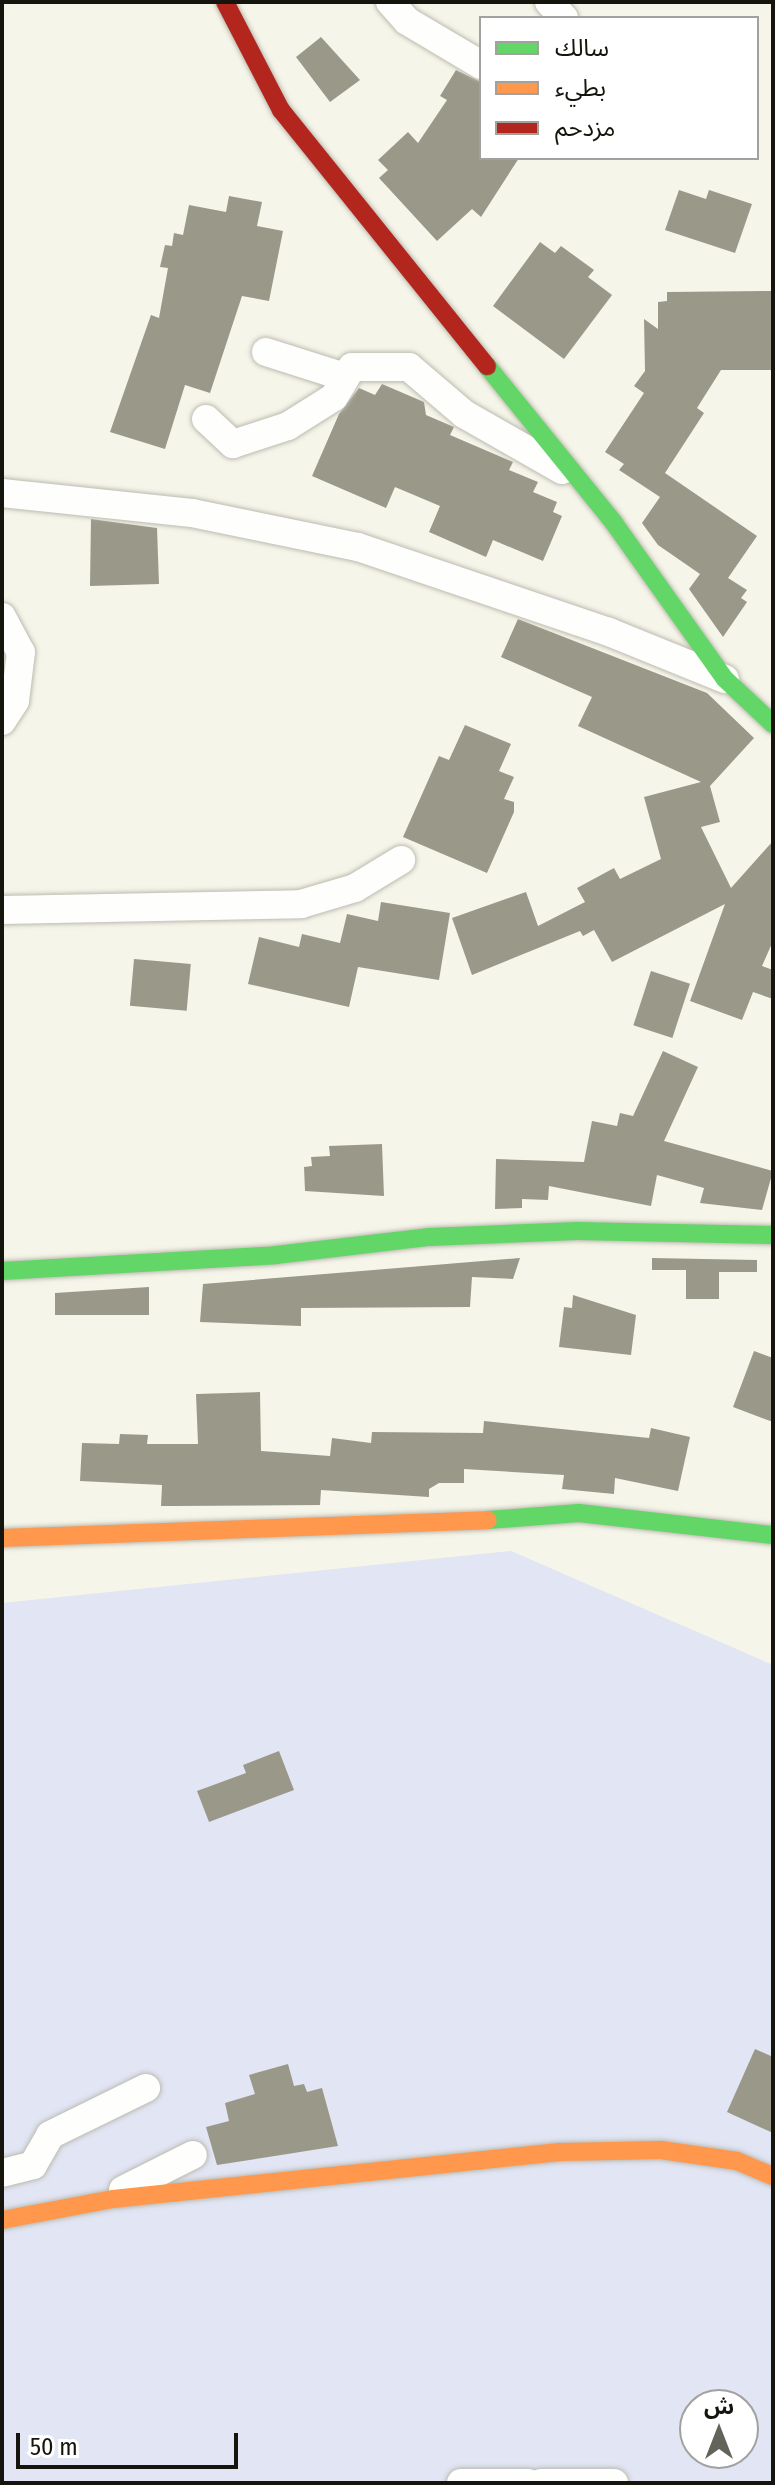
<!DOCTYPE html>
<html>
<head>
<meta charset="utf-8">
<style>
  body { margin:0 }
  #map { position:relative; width:775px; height:2485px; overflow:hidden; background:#f6f5e9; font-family:"Fira Sans Condensed","Noto Sans Arabic",sans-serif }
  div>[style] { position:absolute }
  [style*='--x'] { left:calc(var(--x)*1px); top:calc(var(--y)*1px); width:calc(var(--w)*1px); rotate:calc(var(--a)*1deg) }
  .green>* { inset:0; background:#e1e5f4 }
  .building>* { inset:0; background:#9a9889; transform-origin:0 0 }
  .roads { filter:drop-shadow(0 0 2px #bcbbb1) drop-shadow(0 0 2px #bcbbb1) }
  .street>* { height:28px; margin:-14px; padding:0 14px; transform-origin:14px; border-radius:14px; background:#fefefc }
  .fast>* { height:18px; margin:-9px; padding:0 9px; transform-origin:9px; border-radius:9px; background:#63d668 }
  .slow>* { height:18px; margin:-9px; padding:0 9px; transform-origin:9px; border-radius:9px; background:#ff974d }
  .jam>* { height:18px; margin:-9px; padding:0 9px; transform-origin:9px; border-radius:9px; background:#b3261e }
  span { translate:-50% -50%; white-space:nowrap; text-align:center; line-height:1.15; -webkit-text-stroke:8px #fff; paint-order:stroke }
  .frame { position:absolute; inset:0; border:4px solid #15140d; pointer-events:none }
  .legend { position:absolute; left:479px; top:16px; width:280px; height:144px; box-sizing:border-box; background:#fff; border:2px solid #a1a19e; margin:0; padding:10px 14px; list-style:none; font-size:24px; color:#15140d }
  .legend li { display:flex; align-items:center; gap:16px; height:40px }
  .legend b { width:40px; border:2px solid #a1a19e }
  .north { position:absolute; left:679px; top:2389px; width:80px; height:80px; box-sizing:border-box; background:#fff; border:2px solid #a1a19e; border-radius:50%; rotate:0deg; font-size:22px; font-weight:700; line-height:32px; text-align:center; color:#15140d }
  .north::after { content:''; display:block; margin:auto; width:28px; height:36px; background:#64635a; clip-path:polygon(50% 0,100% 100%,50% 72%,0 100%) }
  .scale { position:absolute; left:16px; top:2433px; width:222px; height:36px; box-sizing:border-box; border:4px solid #15140d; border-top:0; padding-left:10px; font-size:24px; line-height:28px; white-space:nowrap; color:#15140d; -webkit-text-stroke:6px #fff; paint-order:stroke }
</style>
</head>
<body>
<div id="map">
  <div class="green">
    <i style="clip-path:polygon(evenodd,511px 1551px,773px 1665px,773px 2483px,2px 2483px,2px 1603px,511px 1551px,695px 2405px,743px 2405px,743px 2453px,695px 2453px,695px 2405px)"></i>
  </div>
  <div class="building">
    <i style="clip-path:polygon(321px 37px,360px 80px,330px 102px,296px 57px)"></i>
    <i style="clip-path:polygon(456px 70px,481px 82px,481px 158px,519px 158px,481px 217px,472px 209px,437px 241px,379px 178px,388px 170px,378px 160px,408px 132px,418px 143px,447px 100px,440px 96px)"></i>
    <i style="clip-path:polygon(679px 190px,706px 199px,709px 190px,752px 204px,735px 253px,665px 230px)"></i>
    <i style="clip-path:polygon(229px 196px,262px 202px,257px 226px,283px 231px,269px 301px,242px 296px,210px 393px,185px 385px,165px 449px,110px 432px,151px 315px,159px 318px,168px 268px,160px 267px,165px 245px,172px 246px,174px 233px,183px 235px,189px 205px,226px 212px)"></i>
    <i style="clip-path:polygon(540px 242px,555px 253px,561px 246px,594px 270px,588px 277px,612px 295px,564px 359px,493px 306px)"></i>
    <i style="clip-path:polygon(773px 291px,773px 370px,721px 370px,697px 408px,704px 413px,665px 473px,757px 536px,728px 578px,747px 590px,741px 598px,747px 602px,723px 637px,689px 589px,700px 574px,658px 545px,642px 523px,660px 497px,619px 470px,624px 464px,605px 452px,644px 393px,634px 386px,645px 371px,644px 319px,658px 329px,658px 302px,667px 301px,667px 292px)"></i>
    <i style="clip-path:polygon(382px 384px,424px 402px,426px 415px,454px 427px,450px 435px,513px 462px,509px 470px,538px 482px,533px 492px,557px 502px,553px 512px,562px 516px,543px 561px,493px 540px,486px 557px,429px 532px,440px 506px,395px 487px,386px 508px,312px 476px,339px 414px,359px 388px,375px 395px)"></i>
    <i style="clip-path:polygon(91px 519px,157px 528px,159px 584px,90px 586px)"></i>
    <i style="clip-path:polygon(518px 619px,707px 693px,754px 738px,710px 786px,720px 822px,701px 827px,731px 888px,773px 841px,773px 941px,762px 966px,773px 970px,773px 999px,753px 992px,742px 1020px,690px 1001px,725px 904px,612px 962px,594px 930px,583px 936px,580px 931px,472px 975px,452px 918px,526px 892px,538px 926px,585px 902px,577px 888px,614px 868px,620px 879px,661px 859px,644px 797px,701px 782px,578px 726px,592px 697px,501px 657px)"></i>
    <i style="clip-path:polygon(465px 725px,511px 744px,499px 771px,514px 777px,504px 799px,514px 802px,514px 812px,487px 873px,403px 837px,439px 756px,449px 760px)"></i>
    <i style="clip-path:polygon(381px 902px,450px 913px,439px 980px,358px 967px,349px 1007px,248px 984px,259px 937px,299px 947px,302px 934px,340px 943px,347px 914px,378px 921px)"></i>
    <i style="left:134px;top:959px;width:57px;height:47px;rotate:5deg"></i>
    <i style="left:651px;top:971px;width:41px;height:57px;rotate:18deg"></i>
    <i style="clip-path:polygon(663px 1051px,698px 1067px,664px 1141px,773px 1171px,762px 1210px,700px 1203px,704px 1188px,657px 1175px,651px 1206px,549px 1186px,548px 1200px,522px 1199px,522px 1208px,495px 1209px,496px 1159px,584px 1162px,592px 1121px,617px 1126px,620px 1113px,633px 1116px)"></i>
    <i style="clip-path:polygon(382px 1144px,384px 1196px,305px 1191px,304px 1167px,312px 1166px,311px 1157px,330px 1156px,329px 1146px)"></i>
    <i style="clip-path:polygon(520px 1258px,513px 1279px,472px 1277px,470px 1307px,301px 1308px,301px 1326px,200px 1322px,203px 1284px)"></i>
    <i style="clip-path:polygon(652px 1258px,757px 1260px,757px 1272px,719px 1272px,719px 1299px,686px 1299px,686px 1270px,652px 1270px)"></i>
    <i style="clip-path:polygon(149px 1287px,149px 1315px,55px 1315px,55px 1293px)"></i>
    <i style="clip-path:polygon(573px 1295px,636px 1315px,631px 1355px,559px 1347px,564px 1307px,572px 1308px)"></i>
    <i style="clip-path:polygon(754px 1351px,773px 1358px,773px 1422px,733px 1407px)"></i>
    <i style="clip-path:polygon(260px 1392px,261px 1451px,330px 1456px,332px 1438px,371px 1443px,372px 1432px,483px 1433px,484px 1421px,649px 1438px,651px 1428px,690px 1437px,678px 1491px,615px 1478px,614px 1494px,562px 1489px,564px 1475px,464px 1469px,464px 1483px,439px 1483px,429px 1489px,429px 1497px,321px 1490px,320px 1505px,172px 1506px,161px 1506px,162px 1485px,80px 1481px,82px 1443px,119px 1444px,120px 1434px,148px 1435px,147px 1444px,198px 1444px,196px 1394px)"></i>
    <i style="clip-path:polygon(279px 1751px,294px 1790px,209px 1822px,197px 1791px,246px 1773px,243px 1765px)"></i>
    <i style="clip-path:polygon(755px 2049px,773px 2057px,773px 2133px,727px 2112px)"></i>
    <i style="clip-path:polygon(288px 2064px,294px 2086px,304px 2084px,307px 2092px,322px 2088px,338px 2146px,217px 2165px,206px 2127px,229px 2121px,225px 2103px,255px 2094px,249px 2075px)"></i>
  </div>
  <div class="roads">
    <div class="street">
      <i style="--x:390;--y:2;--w:25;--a:48"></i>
      <i style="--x:407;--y:21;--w:86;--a:30.7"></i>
      <i style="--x:549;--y:2;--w:22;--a:47"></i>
      <i style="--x:266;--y:352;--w:83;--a:17.6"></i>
      <i style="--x:206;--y:419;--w:37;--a:43"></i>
      <i style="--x:233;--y:444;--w:58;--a:-18.1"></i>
      <i style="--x:288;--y:426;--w:54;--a:-32.2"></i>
      <i style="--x:334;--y:397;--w:35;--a:-59"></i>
      <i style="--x:352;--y:367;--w:57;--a:0"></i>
      <i style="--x:409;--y:367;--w:72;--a:40.5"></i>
      <i style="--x:464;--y:414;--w:113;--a:29.7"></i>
      <i style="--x:2;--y:493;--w:191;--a:6"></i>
      <i style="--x:192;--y:513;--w:169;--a:11.6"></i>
      <i style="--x:358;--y:547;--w:265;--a:18.7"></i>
      <i style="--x:609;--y:632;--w:125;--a:22.1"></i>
      <i style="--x:2;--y:617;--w:40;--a:62"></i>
      <i style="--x:21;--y:652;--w:49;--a:97"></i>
      <i style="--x:15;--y:701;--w:24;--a:123"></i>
      <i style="--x:2;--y:910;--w:299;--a:-1.1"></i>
      <i style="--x:301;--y:904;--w:56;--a:-16.5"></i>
      <i style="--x:355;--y:888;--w:54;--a:-31.3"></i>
      <i style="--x:2;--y:2173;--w:32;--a:-14"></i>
      <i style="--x:33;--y:2165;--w:34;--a:-60"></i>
      <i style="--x:50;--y:2135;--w:107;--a:-26.1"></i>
      <i style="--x:123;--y:2190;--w:78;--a:-26.6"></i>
      <i style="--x:461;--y:2483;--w:67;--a:0"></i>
      <i style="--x:541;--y:2483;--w:73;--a:0"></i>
    </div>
    <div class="fast">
      <i style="--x:487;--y:366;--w:202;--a:51"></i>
      <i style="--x:614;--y:523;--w:191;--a:54.6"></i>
      <i style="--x:725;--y:679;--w:66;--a:43.2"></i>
      <i style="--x:2;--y:1271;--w:274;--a:-3.3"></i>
      <i style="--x:276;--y:1255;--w:155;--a:-6.7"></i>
      <i style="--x:430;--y:1237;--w:147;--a:-2.3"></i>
      <i style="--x:577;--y:1231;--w:196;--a:1.2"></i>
      <i style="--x:488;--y:1520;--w:91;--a:-4.4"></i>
      <i style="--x:579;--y:1513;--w:195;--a:6.5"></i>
    </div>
    <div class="slow">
      <i style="--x:2;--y:1538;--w:486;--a:-2.1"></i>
      <i style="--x:2;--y:2220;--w:113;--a:-10.7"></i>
      <i style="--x:113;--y:2199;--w:449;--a:-6"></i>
      <i style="--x:560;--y:2152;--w:101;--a:-1.1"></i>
      <i style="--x:661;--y:2150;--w:77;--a:8.2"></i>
      <i style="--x:737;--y:2161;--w:39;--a:23"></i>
    </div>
    <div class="jam">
      <i style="--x:225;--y:2;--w:122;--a:62.6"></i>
      <i style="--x:281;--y:110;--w:329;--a:51.2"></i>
    </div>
  </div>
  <div class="frame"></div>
  <ul class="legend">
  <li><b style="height:10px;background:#63d668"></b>سالك</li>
  <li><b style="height:10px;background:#ff974d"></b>بطيء</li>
  <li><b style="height:10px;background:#b3261e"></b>مزدحم</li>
  </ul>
  <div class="north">ش</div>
  <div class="scale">50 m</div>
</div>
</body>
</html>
